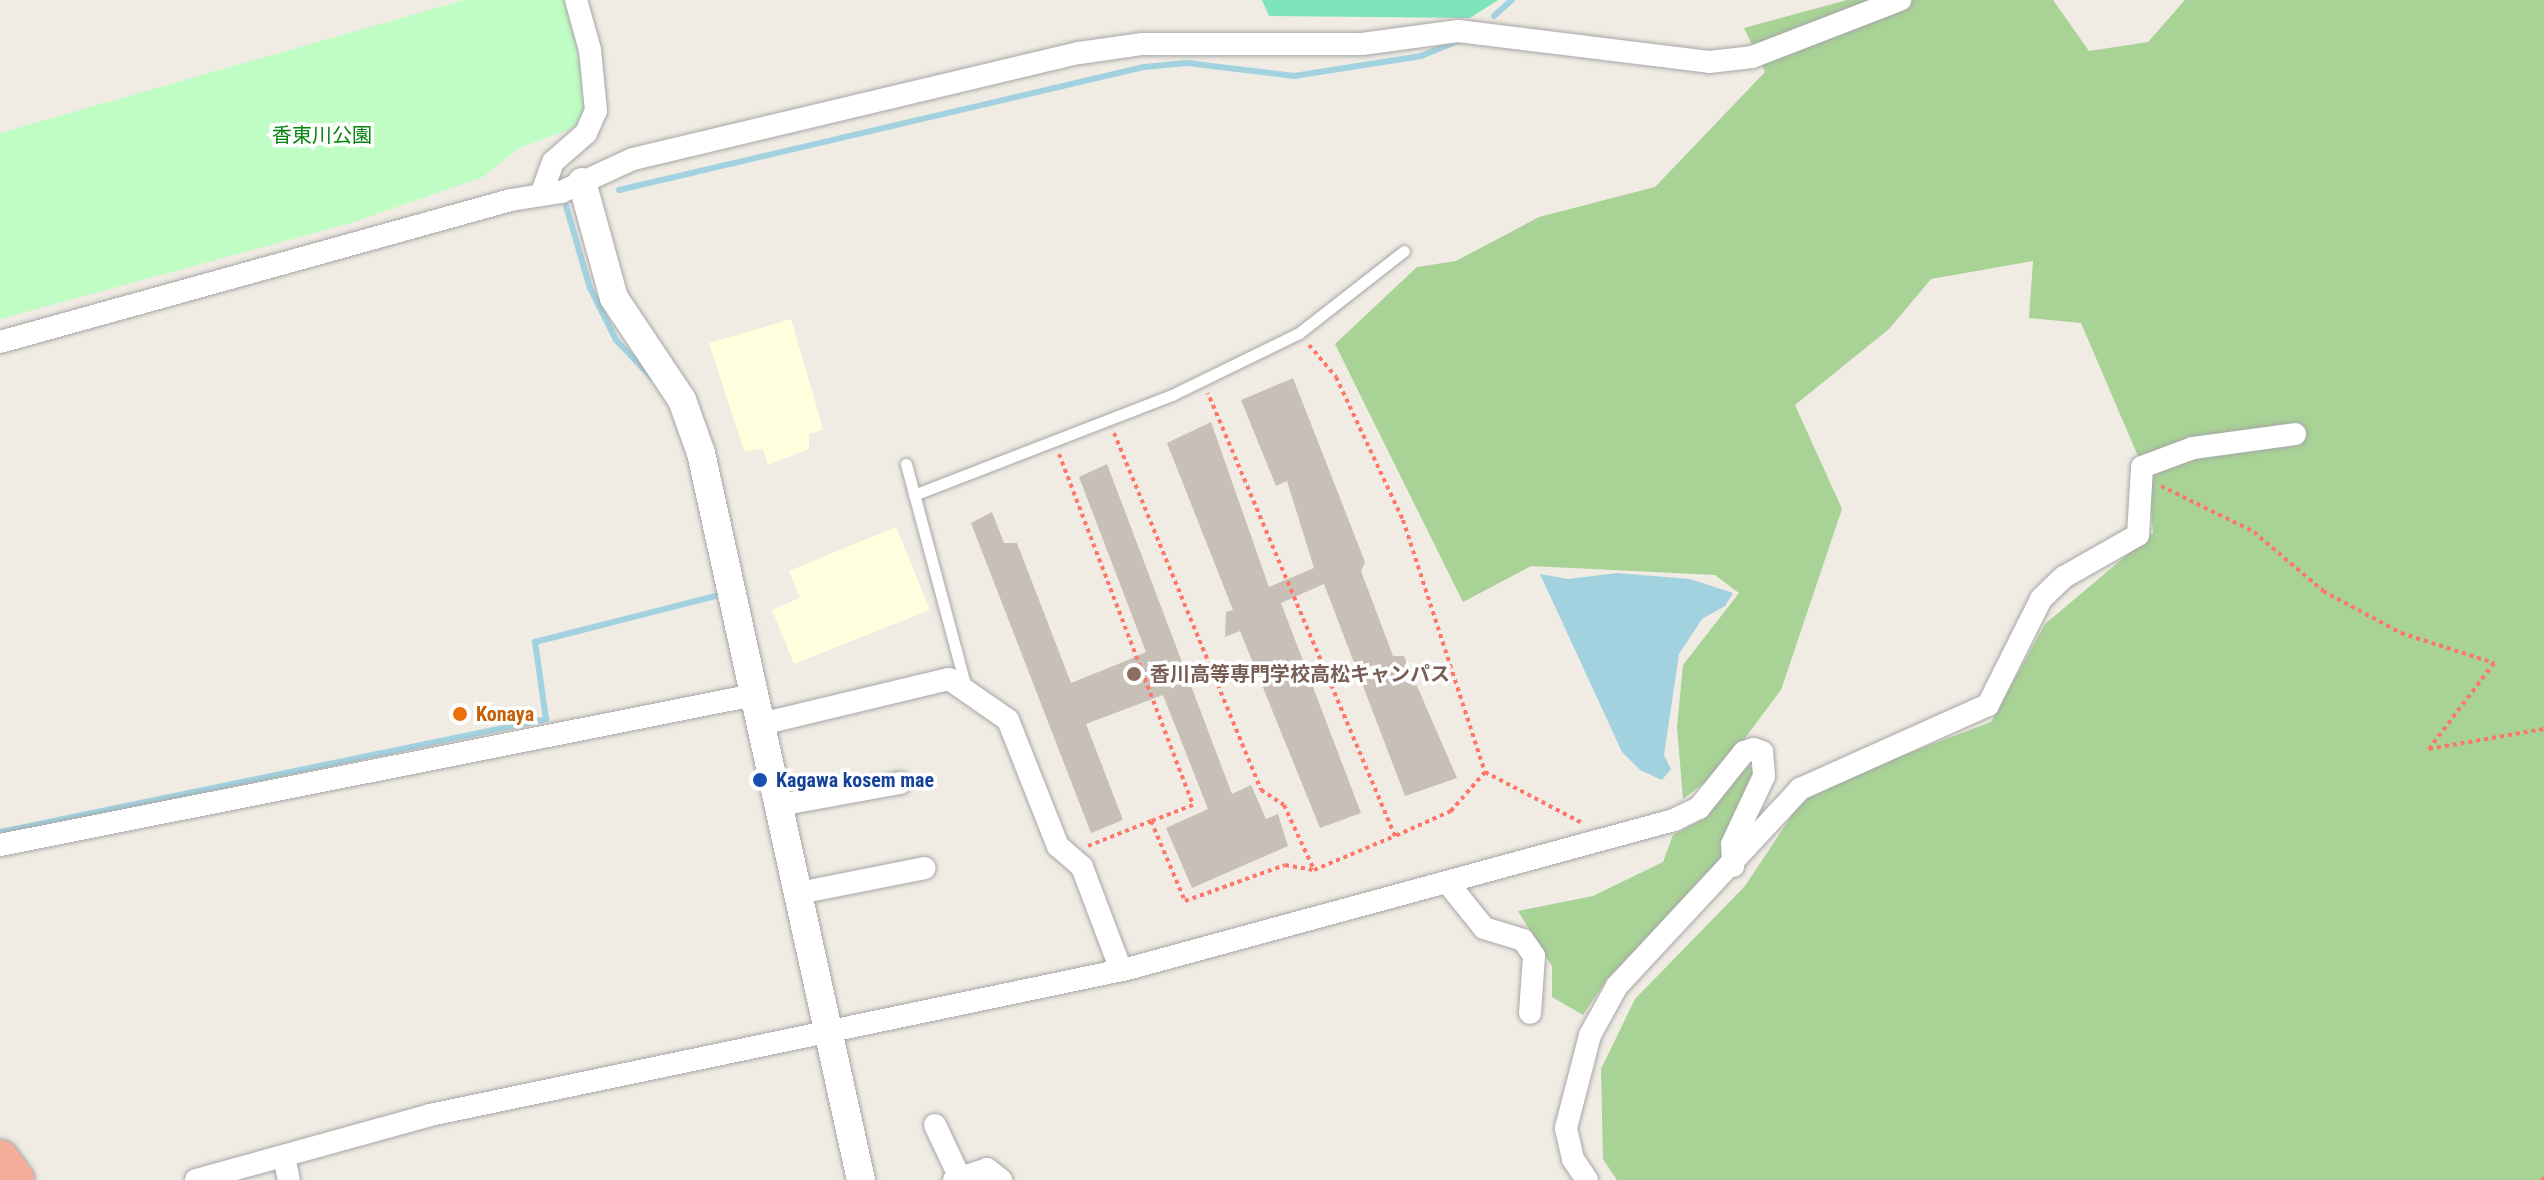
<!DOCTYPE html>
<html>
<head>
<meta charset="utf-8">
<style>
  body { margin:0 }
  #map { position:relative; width:2544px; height:1180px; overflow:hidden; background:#f0ece4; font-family:"Roboto Condensed","Noto Sans JP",sans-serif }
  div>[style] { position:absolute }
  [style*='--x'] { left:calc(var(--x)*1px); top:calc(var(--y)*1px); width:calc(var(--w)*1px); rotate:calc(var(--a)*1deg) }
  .education>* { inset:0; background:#ffffde }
  .forest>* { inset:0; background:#a8d296 }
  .park>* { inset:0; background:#bffdc4 }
  .pitch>* { inset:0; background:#7ee4bc }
  .water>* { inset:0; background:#a2d2e0 }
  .stream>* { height:6px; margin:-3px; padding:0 3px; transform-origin:3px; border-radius:3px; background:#a2d2e0 }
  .building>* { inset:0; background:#c8bfb7 }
  .path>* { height:4px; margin-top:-2px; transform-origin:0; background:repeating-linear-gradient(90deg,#ff7666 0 4px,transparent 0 8px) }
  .roads { filter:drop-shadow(0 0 2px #a6a6a6) drop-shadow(0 0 2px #a6a6a6) }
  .service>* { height:11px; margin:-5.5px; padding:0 5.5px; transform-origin:5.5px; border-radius:5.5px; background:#fff }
  .minor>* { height:22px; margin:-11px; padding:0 11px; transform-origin:11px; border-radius:11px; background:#fff }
  .tertiary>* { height:28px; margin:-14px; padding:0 14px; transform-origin:14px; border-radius:14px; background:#fff }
  .trunk>* { height:38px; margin:-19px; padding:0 19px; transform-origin:19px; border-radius:19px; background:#f6ae9a }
  .dots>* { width:22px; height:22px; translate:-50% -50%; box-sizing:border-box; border:4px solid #fff; border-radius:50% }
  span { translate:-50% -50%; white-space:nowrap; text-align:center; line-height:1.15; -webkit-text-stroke:7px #fff; paint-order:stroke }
  .park-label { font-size:20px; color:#05850f }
  .education-label { font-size:20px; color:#785e54; font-weight:700 }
  .left { translate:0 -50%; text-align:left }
  .food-label { font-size:20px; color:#c56008; font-weight:700 }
  .transit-label { font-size:20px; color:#164399; font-weight:700 }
</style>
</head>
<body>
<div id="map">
  <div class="education">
    <i style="clip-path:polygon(791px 319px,823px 429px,809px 434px,809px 449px,768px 465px,763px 449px,744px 451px,709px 343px)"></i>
    <i style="clip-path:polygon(896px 527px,930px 610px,794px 664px,772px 610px,800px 598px,789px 571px)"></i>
  </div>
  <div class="forest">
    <i style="clip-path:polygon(1847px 0,2053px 0,2089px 51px,2148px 42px,2185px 0,2544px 0,2544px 1180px,1617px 1180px,1603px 1159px,1601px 1069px,1635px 999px,1745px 886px,1800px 803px,1842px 778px,1991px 722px,2045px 624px,2153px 533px,2149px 482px,2081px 323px,2029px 318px,2033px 261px,1931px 279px,1889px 329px,1795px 405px,1842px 509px,1781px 690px,1721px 770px,1683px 799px,1677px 727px,1683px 665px,1739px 593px,1715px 575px,1531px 566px,1463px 602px,1335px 344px,1417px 267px,1456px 261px,1539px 217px,1655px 187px,1765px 72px,1744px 28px)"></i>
    <i style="clip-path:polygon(1746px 766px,1756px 769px,1719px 868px,1607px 979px,1583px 1015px,1552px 997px,1552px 966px,1518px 911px,1593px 896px,1663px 862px,1673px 835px,1707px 817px)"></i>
  </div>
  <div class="park">
    <i style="clip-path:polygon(464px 0,567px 0,587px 102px,579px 126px,519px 148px,483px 177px,351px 223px,0 319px,0 133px)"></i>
  </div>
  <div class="pitch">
    <i style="clip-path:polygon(1262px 0,1498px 0,1470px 18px,1269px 16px)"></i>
  </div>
  <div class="water">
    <i style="clip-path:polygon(1617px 573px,1690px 579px,1733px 593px,1725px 606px,1702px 619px,1679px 654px,1664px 755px,1671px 769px,1662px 780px,1640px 770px,1622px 752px,1540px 574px,1568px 579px)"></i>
  </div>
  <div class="stream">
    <i style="--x:1494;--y:16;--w:24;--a:-42"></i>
    <i style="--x:619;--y:190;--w:539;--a:-13.19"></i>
    <i style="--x:1144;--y:67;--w:43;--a:-5.3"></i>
    <i style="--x:1187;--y:63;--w:108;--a:6.9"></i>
    <i style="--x:1294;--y:76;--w:129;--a:-8.9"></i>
    <i style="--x:1421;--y:56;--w:40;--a:-22"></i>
    <i style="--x:566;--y:206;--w:85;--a:73.7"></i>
    <i style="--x:590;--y:288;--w:58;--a:63.4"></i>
    <i style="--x:616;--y:340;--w:52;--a:46.5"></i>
    <i style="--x:0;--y:832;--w:558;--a:-11.69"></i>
    <i style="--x:546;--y:719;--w:78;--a:-98.1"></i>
    <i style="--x:535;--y:642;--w:194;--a:-14.3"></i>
  </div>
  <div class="building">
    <i style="clip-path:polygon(1293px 378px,1365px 562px,1361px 571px,1393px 656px,1404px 656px,1457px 778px,1405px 796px,1324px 584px,1281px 603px,1361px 813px,1320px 828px,1240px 631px,1225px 637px,1226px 612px,1233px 610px,1167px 443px,1211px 422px,1269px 587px,1314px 568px,1287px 481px,1276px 486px,1241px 400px)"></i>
    <i style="clip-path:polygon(1107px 464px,1232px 794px,1251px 785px,1266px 819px,1278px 814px,1288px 846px,1192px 888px,1166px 828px,1208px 809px,1163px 695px,1086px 724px,1123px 820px,1091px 833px,971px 523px,992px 512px,1004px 543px,1017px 543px,1071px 683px,1128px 660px,1146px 652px,1079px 477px)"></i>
  </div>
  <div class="path">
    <i style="--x:1309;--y:345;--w:42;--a:49.8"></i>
    <i style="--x:1336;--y:377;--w:158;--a:64.9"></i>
    <i style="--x:1403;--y:520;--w:265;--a:72"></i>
    <i style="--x:1485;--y:772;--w:52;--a:131.1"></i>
    <i style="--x:1451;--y:811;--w:61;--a:155.9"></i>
    <i style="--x:1114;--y:433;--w:386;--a:67.6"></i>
    <i style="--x:1261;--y:790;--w:27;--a:33"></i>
    <i style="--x:1284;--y:805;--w:72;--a:65.2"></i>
    <i style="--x:1059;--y:454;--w:376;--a:69.1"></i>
    <i style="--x:1193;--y:805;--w:45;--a:159.1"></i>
    <i style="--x:2161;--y:486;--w:104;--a:26.3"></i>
    <i style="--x:2254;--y:532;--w:91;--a:40.5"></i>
    <i style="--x:2323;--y:591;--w:89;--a:28.3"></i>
    <i style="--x:2401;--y:633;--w:98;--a:17.9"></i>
    <i style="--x:2494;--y:663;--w:108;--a:127.1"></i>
    <i style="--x:2429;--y:749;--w:117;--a:-9.9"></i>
    <i style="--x:1485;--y:772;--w:110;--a:27.7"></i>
    <i style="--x:1088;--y:846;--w:68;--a:-21.6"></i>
    <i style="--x:1151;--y:821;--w:87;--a:67"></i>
    <i style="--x:1185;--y:901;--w:106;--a:-19.8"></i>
    <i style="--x:1285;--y:865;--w:29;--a:10"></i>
    <i style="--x:1314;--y:870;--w:88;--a:-22.8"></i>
    <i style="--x:1395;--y:836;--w:481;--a:-112.9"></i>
    <i style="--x:2542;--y:1180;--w:3;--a:-45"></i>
  </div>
  <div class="roads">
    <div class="service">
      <i style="--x:906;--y:464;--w:232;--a:75"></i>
      <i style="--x:914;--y:495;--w:277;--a:-21.2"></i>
      <i style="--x:1172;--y:395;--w:141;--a:-26"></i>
      <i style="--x:1299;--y:333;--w:133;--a:-38"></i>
    </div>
    <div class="minor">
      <i style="--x:541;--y:195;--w:35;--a:-70"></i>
      <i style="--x:553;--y:162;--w:44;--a:-41.3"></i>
      <i style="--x:586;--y:133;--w:24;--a:-66"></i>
      <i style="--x:596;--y:111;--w:61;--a:-95.6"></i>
      <i style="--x:590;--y:50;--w:52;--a:-105.6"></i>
      <i style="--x:0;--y:342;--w:530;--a:-15.53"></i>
      <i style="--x:511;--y:200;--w:51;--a:-9.1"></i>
      <i style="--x:561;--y:192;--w:79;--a:-24.6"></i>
      <i style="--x:633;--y:159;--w:458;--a:-13.4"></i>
      <i style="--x:1079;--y:53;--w:64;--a:-8.1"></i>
      <i style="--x:1142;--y:44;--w:220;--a:0"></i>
      <i style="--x:1362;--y:44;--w:97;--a:-7.7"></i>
      <i style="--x:1458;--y:31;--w:253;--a:7"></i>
      <i style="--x:1709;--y:62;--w:43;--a:-6.6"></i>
      <i style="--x:1752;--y:57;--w:159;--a:-21.1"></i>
      <i style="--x:761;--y:724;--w:193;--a:-13.5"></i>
      <i style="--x:949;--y:679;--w:72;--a:34.8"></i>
      <i style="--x:1008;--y:720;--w:136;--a:68.4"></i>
      <i style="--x:1058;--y:846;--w:32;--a:41"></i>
      <i style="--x:1082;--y:867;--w:110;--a:69.3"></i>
      <i style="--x:779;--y:805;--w:123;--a:-10.3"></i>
      <i style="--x:0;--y:845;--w:769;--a:-11.25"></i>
      <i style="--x:1447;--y:882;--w:59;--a:51.2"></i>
      <i style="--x:1484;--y:928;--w:41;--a:17.1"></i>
      <i style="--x:1523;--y:940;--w:19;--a:55"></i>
      <i style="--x:1534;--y:956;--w:57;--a:94"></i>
      <i style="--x:799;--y:893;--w:128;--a:-11.2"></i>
      <i style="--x:935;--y:1125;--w:59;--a:64.7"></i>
      <i style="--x:284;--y:1157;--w:24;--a:78"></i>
      <i style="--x:196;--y:1180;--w:243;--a:-15.5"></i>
      <i style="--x:430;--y:1115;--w:712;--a:-11.83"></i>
      <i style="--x:1127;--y:969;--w:567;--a:-15.24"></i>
      <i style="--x:1674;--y:820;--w:28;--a:-26"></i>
      <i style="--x:1699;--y:808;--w:72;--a:-51.2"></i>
      <i style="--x:1744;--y:752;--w:10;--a:-17"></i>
      <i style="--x:1754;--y:749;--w:9;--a:21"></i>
      <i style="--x:1762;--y:752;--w:24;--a:85"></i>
      <i style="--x:1764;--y:776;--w:75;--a:115.2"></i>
      <i style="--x:1732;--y:844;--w:22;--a:87"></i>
      <i style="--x:954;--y:1180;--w:35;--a:-18"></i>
      <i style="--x:987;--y:1169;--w:18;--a:38"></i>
      <i style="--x:1587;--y:1180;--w:25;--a:-124"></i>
      <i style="--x:1573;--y:1159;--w:32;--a:-103"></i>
      <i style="--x:1566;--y:1128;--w:96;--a:-75.5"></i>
      <i style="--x:1590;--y:1035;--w:56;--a:-61.1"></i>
      <i style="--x:1617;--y:986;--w:269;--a:-47.1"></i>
      <i style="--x:1800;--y:789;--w:206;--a:-24.1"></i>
      <i style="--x:1988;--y:705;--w:119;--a:-63.4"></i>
      <i style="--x:2041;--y:599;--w:32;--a:-44"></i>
      <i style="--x:2064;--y:577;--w:85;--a:-29.6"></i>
      <i style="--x:2138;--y:535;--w:68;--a:-86.6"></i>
      <i style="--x:2142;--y:467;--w:54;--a:-20.4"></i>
      <i style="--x:2193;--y:448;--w:103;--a:-7.8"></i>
    </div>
    <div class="tertiary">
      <i style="--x:582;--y:182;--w:120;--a:74.6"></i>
      <i style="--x:614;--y:298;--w:123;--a:56.3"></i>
      <i style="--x:682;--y:400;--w:56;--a:70.3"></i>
      <i style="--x:701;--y:453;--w:744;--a:77.59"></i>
    </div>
    <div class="trunk">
      <i style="--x:0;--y:1159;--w:26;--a:54"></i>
    </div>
  </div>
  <div class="dots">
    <i style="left:1134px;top:674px;background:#8d6e63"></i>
    <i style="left:460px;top:714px;background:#e8710a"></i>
    <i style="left:760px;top:780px;background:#1a4fb4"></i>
  </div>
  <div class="park-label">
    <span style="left:322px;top:135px">香東川公園</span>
  </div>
  <div class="education-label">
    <span class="left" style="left:1150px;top:674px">香川高等専門学校高松キャンパス</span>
  </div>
  <div class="food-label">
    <span class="left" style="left:476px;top:714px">Konaya</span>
  </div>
  <div class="transit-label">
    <span class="left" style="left:776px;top:780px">Kagawa kosem mae</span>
  </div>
</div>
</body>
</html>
